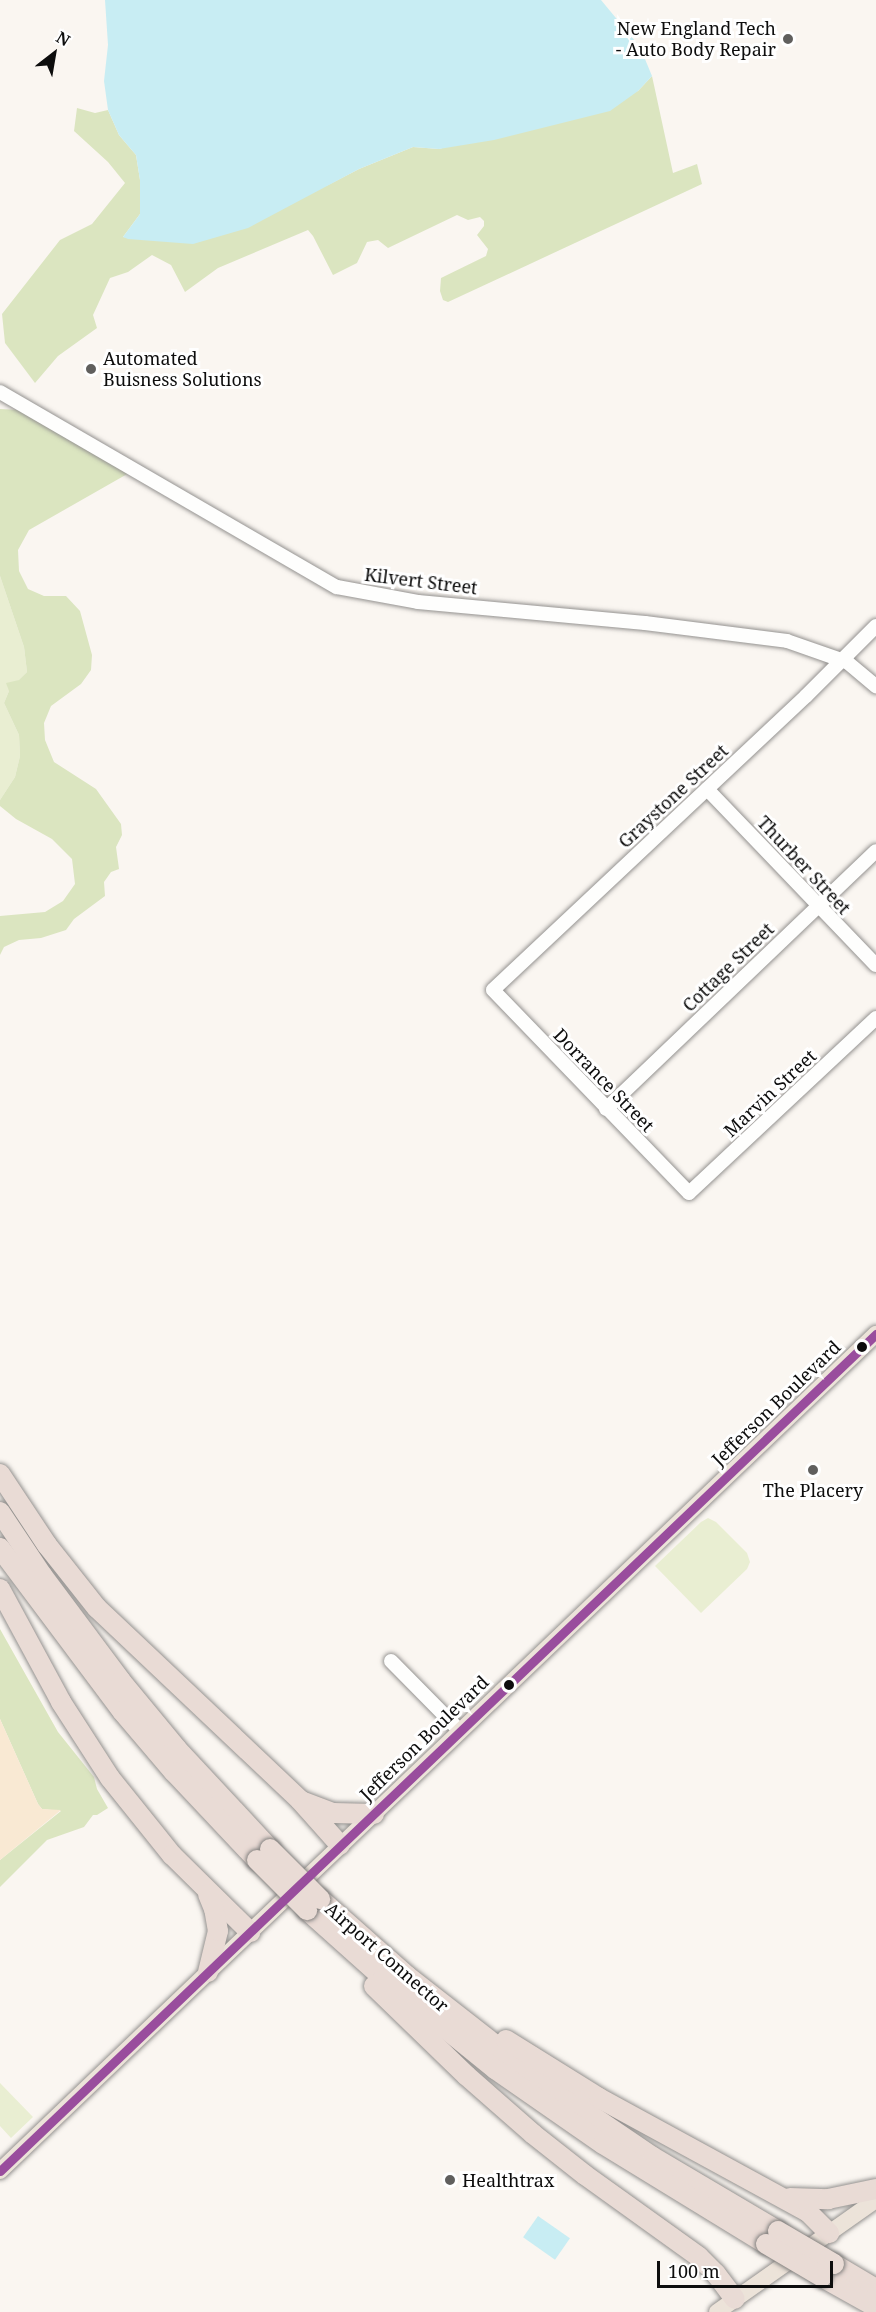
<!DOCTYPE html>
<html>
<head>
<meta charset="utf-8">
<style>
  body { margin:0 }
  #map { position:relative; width:876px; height:2312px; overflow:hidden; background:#faf6f1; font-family:"Noto Serif",serif }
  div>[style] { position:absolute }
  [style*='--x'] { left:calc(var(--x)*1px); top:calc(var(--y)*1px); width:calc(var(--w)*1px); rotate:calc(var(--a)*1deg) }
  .green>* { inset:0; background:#e9eed2 }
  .forest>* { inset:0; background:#dbe5c0 }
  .sand>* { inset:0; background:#f9e9d3 }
  .water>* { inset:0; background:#c8edf3; transform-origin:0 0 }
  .roads { filter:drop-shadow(0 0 2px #949290) drop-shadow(0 0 2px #949290) }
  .minor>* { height:14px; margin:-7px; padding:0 7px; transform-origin:7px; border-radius:7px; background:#fefefd }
  .major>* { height:16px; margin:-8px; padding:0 8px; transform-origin:8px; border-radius:8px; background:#ece3d9 }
  .highway>* { height:20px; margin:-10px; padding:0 10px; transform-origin:10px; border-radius:10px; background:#e9dbd5 }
  .bridges { filter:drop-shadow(0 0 2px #817f7d) drop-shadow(0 0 2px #817f7d) }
  .highway-bridge>* { height:20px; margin:-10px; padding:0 10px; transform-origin:10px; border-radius:10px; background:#e9dbd5 }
  .bus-1>* { height:9px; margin:-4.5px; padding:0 4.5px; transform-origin:4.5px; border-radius:4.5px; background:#994d9d }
  .dots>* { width:16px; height:16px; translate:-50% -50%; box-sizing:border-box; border:3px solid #fff; border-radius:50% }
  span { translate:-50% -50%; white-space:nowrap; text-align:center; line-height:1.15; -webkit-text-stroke:6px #fff; paint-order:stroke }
  .poi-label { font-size:18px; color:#0d0d0d }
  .right { translate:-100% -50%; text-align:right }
  .left { translate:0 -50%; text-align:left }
  .street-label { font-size:18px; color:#0d0d0d }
  .north { position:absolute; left:24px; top:24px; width:60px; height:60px; -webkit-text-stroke:4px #fff; paint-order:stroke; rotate:31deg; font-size:16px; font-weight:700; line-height:24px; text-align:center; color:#0d0d0d }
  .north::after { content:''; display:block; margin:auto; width:21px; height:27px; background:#0d0d0d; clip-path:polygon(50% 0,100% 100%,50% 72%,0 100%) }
  .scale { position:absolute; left:657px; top:2261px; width:176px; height:27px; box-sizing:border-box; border:3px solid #0d0d0d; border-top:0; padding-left:8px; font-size:18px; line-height:21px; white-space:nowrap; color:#0d0d0d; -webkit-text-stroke:4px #fff; paint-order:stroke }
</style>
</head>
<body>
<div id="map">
  <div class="green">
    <i style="clip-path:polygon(0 576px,24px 647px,27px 672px,9px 691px,4px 703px,19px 735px,20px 756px,15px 777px,0 800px)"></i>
    <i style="clip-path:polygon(708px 1518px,716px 1522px,747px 1553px,750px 1562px,747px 1569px,701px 1613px,655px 1566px,701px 1522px)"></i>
    <i style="clip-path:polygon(0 2083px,33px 2117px,11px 2138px,0 2126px)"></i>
  </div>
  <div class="forest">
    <i style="clip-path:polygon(652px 76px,673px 173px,697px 164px,702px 184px,448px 302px,443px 300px,440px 291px,441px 278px,486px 256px,488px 249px,477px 235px,484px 226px,484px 221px,480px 217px,468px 220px,457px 215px,388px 248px,378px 240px,367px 242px,357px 263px,333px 275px,313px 236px,308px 230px,218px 268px,185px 292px,171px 265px,152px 255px,128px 272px,110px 278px,93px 315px,97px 328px,58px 356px,35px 383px,5px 343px,2px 314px,60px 240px,92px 224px,125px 183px,108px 162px,74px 131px,77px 108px,95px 113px,108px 110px,119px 135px,136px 155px,140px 180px,140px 214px,123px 237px,154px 240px,328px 185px,359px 169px,413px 147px,439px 149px,638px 91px)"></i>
    <i style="clip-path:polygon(0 409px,20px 410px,129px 473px,29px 530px,18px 550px,19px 571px,28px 589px,44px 596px,66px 596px,80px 611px,92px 655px,91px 670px,81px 684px,51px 706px,44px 723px,45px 740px,54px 762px,96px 789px,121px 824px,122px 835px,116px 847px,119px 869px,111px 872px,104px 882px,105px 896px,74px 919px,66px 930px,41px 938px,19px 940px,4px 947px,0 955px,0 916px,45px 912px,63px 901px,75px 884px,72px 859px,52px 839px,16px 819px,0 806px,0 800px,15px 777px,20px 756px,19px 735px,4px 703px,9px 691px,6px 683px,19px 680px,27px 672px,24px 647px,0 576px)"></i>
    <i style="clip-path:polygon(0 1629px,58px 1732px,94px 1777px,97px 1789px,108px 1808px,97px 1815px,93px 1815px,84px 1827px,47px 1840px,0 1887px,0 1860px,61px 1811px,42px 1809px,38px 1804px,0 1719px)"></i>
  </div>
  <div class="sand">
    <i style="clip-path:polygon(0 1719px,38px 1804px,42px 1809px,61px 1810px,0 1860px)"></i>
  </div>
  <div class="water">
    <i style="clip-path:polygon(105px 0,601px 0,640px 47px,652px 76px,638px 91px,610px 111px,494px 140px,439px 149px,413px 147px,359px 169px,248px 228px,193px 244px,128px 239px,123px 237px,140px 214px,140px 180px,136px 155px,119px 135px,108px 110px,104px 81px,108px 45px)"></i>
    <i style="left:538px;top:2216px;width:39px;height:26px;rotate:35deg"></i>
  </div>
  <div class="roads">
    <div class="minor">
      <i style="--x:0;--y:392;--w:389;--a:30.1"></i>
      <i style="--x:337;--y:587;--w:82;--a:10.5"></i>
      <i style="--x:418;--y:602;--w:228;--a:5.3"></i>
      <i style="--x:645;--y:623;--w:143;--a:7.2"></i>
      <i style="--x:787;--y:641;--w:64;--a:19.3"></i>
      <i style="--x:847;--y:662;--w:38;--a:40"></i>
      <i style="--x:876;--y:626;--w:99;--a:135"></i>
      <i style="--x:806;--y:696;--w:429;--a:136.8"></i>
      <i style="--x:493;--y:990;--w:282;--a:46"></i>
      <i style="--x:689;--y:1193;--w:256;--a:-43.1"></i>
      <i style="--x:707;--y:789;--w:244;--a:46.2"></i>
      <i style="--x:606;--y:1109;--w:373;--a:-43.7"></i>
      <i style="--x:391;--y:1661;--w:98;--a:45.4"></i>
    </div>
    <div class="major">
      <i style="--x:0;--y:2171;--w:1212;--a:-43.7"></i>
      <i style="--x:717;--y:2312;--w:194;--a:-35.2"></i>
    </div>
    <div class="highway">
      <i style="--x:0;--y:1474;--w:85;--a:56.5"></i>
      <i style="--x:47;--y:1545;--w:80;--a:51.6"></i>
      <i style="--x:97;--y:1608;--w:279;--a:43.4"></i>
      <i style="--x:300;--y:1800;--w:60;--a:48.4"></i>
      <i style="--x:0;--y:1512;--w:76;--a:56.3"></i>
      <i style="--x:42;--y:1575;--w:132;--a:53.3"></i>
      <i style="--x:121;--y:1681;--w:88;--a:50.5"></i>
      <i style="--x:177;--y:1749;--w:137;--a:47.1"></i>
      <i style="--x:0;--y:1548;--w:204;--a:53.2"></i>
      <i style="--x:122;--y:1711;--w:80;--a:49.6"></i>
      <i style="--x:174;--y:1772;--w:121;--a:46.7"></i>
      <i style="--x:0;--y:1589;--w:128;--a:61.6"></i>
      <i style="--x:61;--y:1702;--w:90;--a:57.2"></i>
      <i style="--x:110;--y:1778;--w:99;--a:51.2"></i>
      <i style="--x:172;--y:1855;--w:110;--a:44.6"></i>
      <i style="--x:304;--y:1802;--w:31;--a:21"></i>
      <i style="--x:333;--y:1813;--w:41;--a:1.4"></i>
      <i style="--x:320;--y:1899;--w:116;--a:41.5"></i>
      <i style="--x:407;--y:1976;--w:179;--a:38"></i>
      <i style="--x:548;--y:2086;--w:127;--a:34.1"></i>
      <i style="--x:653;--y:2157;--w:145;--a:30.6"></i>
      <i style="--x:307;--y:1910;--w:102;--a:41.8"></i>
      <i style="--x:383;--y:1978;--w:144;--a:39.1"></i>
      <i style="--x:495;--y:2069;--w:131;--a:34.8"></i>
      <i style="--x:603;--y:2144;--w:191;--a:31.5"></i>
      <i style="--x:208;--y:1972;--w:42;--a:-76.3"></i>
      <i style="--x:218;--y:1931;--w:22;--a:-100"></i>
      <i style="--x:214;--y:1909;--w:16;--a:-112"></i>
      <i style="--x:374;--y:1986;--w:129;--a:44.1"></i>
      <i style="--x:467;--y:2076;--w:88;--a:41.3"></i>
      <i style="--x:533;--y:2134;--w:66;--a:38.3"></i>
      <i style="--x:585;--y:2175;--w:140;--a:35.7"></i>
      <i style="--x:699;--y:2257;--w:24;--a:45"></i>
      <i style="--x:716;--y:2274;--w:31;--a:53"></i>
      <i style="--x:506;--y:2040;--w:110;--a:31.9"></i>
      <i style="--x:599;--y:2098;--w:238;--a:28.6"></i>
      <i style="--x:808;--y:2212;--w:30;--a:45"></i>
      <i style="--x:790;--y:2198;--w:38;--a:2"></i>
      <i style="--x:828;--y:2199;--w:49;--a:-11.8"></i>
      <i style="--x:834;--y:2264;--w:49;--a:30.8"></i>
      <i style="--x:822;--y:2277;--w:62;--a:29.1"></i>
    </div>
  </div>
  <div class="bridges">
    <div class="highway-bridge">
      <i style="--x:270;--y:1849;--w:71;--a:45"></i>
      <i style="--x:257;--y:1860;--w:71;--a:45"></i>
      <i style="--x:778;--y:2231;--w:65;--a:30.5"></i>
      <i style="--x:766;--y:2244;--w:65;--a:30.5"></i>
    </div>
  </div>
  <div class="bus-1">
    <i style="--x:0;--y:2171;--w:1212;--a:-43.7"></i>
  </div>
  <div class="dots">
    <i style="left:788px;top:39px;background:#605f5d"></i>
    <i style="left:91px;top:369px;background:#605f5d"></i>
    <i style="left:862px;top:1347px;background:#0d0d0d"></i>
    <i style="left:813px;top:1470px;background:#605f5d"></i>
    <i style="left:509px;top:1685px;background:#0d0d0d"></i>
    <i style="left:450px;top:2180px;background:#605f5d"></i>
  </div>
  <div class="poi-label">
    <span class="right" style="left:776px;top:39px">New England Tech<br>- Auto Body Repair</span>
    <span class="left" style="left:103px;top:369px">Automated<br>Buisness Solutions</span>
    <span style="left:813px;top:1490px">The Placery</span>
    <span class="left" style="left:462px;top:2180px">Healthtrax</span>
  </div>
  <div class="street-label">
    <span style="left:421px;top:581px;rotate:7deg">Kilvert Street</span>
    <span style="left:673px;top:796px;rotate:-43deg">Graystone Street</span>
    <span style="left:804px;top:865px;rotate:47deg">Thurber Street</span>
    <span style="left:728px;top:967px;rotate:-44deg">Cottage Street</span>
    <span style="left:604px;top:1080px;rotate:46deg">Dorrance Street</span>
    <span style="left:770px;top:1093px;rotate:-43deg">Marvin Street</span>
    <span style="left:776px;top:1403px;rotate:-44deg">Jefferson Boulevard</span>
    <span style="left:424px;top:1738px;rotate:-44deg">Jefferson Boulevard</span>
    <span style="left:387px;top:1957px;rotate:41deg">Airport Connector</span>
  </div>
  <div class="north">N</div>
  <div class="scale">100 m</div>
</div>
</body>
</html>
